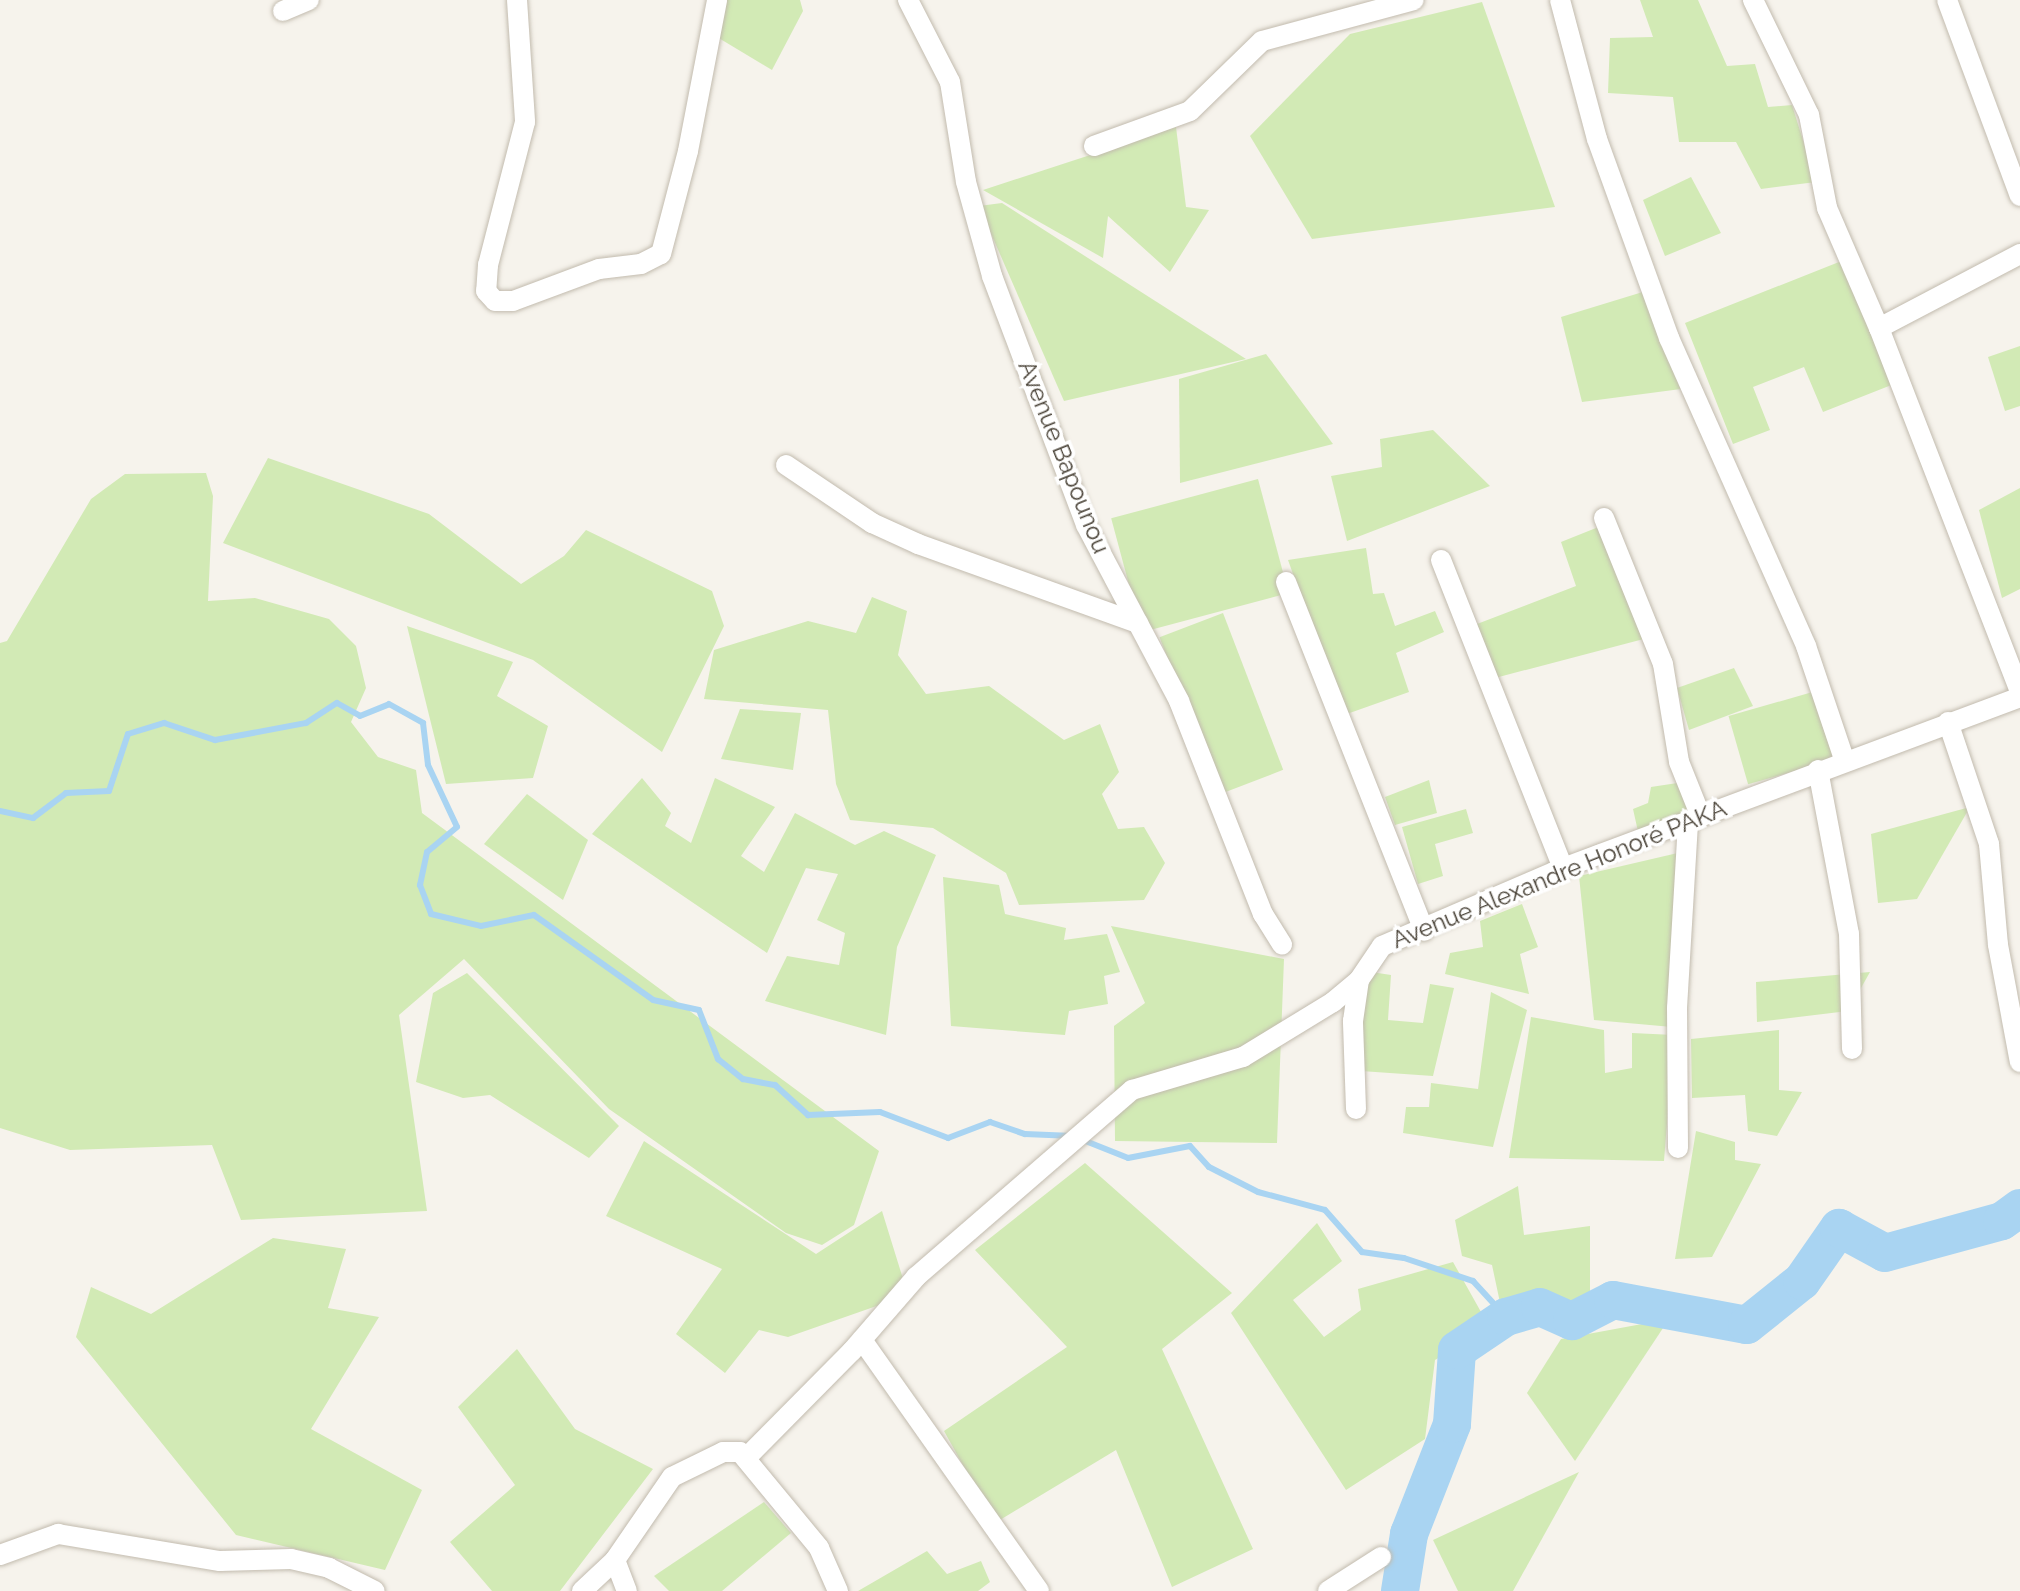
<!DOCTYPE html>
<html>
<head>
<meta charset="utf-8">
<style>
  body { margin:0 }
  #map { position:relative; width:2020px; height:1591px; overflow:hidden; background:#f6f3ec; font-family:Raleway,sans-serif }
  div>[style] { position:absolute }
  [style*='--x'] { left:calc(var(--x)*1px); top:calc(var(--y)*1px); width:calc(var(--w)*1px); rotate:calc(var(--a)*1deg) }
  .green>* { inset:0; background:#d2eab5; transform-origin:0 0 }
  .stream>* { height:6px; margin:-3px; padding:0 3px; transform-origin:3px; border-radius:3px; background:#a9d4f2 }
  .river>* { height:38px; margin:-19px; padding:0 19px; transform-origin:19px; border-radius:19px; background:#a9d4f2 }
  .roads { filter:drop-shadow(0 0 2px #c2bbae) drop-shadow(0 0 2px #c2bbae) }
  .minor>* { height:20px; margin:-10px; padding:0 10px; transform-origin:10px; border-radius:10px; background:#fff }
  span { translate:-50% -50%; white-space:nowrap; text-align:center; line-height:1.15; -webkit-text-stroke:7px #fff; paint-order:stroke }
  .street-label { font-size:24px; color:#4b4439 }
</style>
</head>
<body>
<div id="map">
  <div class="green">
    <i style="clip-path:polygon(719px 0,800px 0,803px 11px,772px 70px,717px 37px)"></i>
    <i style="clip-path:polygon(1640px 0,1698px 0,1727px 66px,1755px 64px,1768px 107px,1792px 105px,1816px 182px,1761px 189px,1736px 142px,1679px 142px,1673px 97px,1608px 93px,1610px 38px,1653px 37px)"></i>
    <i style="clip-path:polygon(1482px 2px,1555px 207px,1312px 239px,1250px 136px,1350px 34px)"></i>
    <i style="clip-path:polygon(1176px 127px,1186px 207px,1209px 210px,1170px 272px,1108px 216px,1103px 258px,983px 190px)"></i>
    <i style="clip-path:polygon(1691px 177px,1721px 233px,1665px 256px,1643px 200px)"></i>
    <i style="clip-path:polygon(1002px 203px,1246px 359px,1064px 401px,979px 206px)"></i>
    <i style="clip-path:polygon(1844px 260px,1894px 384px,1823px 412px,1804px 367px,1753px 387px,1770px 430px,1733px 444px,1685px 323px)"></i>
    <i style="clip-path:polygon(1646px 291px,1681px 389px,1582px 402px,1561px 317px)"></i>
    <i style="clip-path:polygon(2020px 346px,2020px 406px,2005px 411px,1988px 357px)"></i>
    <i style="clip-path:polygon(1266px 354px,1333px 444px,1180px 483px,1179px 379px)"></i>
    <i style="clip-path:polygon(1433px 430px,1490px 486px,1347px 541px,1331px 476px,1382px 467px,1380px 439px)"></i>
    <i style="clip-path:polygon(268px 458px,429px 514px,521px 584px,564px 556px,586px 530px,712px 591px,724px 626px,662px 752px,533px 660px,223px 543px)"></i>
    <i style="clip-path:polygon(206px 473px,213px 496px,208px 601px,255px 598px,329px 619px,356px 646px,366px 688px,351px 722px,378px 757px,416px 770px,422px 813px,879px 1151px,854px 1225px,822px 1245px,786px 1233px,609px 1109px,464px 959px,399px 1015px,427px 1211px,241px 1220px,212px 1145px,70px 1150px,0 1128px,0 643px,7px 641px,91px 499px,125px 474px)"></i>
    <i style="left:1258px;top:479px;width:118px;height:152px;rotate:75deg"></i>
    <i style="clip-path:polygon(2020px 488px,2020px 589px,2002px 598px,1979px 510px)"></i>
    <i style="clip-path:polygon(1606px 524px,1655px 636px,1495px 678px,1477px 624px,1576px 586px,1561px 542px)"></i>
    <i style="clip-path:polygon(1366px 548px,1373px 594px,1384px 593px,1395px 626px,1435px 611px,1444px 632px,1396px 653px,1409px 692px,1344px 715px,1288px 560px)"></i>
    <i style="clip-path:polygon(872px 597px,907px 611px,898px 655px,926px 694px,989px 686px,1064px 740px,1100px 724px,1119px 772px,1102px 794px,1118px 829px,1144px 827px,1165px 863px,1144px 900px,1019px 905px,1006px 873px,933px 828px,850px 820px,836px 784px,828px 710px,704px 699px,714px 650px,808px 621px,856px 633px)"></i>
    <i style="left:1223px;top:613px;width:168px;height:68px;rotate:69deg"></i>
    <i style="clip-path:polygon(407px 626px,513px 662px,497px 696px,548px 726px,533px 778px,446px 784px)"></i>
    <i style="clip-path:polygon(1734px 668px,1753px 706px,1689px 730px,1677px 688px)"></i>
    <i style="left:1816px;top:691px;width:71px;height:91px;rotate:74deg"></i>
    <i style="clip-path:polygon(740px 709px,801px 713px,793px 770px,721px 759px)"></i>
    <i style="clip-path:polygon(642px 778px,671px 813px,665px 826px,691px 843px,715px 778px,775px 807px,741px 856px,764px 872px,795px 813px,855px 845px,884px 831px,936px 855px,897px 947px,886px 1035px,765px 1001px,787px 956px,839px 965px,845px 933px,817px 920px,838px 874px,806px 868px,767px 953px,592px 834px)"></i>
    <i style="clip-path:polygon(1429px 780px,1437px 813px,1395px 825px,1385px 797px)"></i>
    <i style="clip-path:polygon(1684px 782px,1693px 816px,1639px 836px,1633px 809px,1648px 803px,1651px 787px)"></i>
    <i style="clip-path:polygon(527px 794px,588px 840px,563px 900px,484px 844px)"></i>
    <i style="clip-path:polygon(1970px 807px,1917px 899px,1878px 903px,1871px 834px)"></i>
    <i style="clip-path:polygon(1466px 809px,1473px 833px,1435px 844px,1443px 876px,1418px 884px,1402px 827px)"></i>
    <i style="clip-path:polygon(1682px 852px,1672px 1027px,1594px 1020px,1579px 876px)"></i>
    <i style="clip-path:polygon(943px 877px,999px 885px,1005px 914px,1066px 928px,1064px 940px,1107px 934px,1120px 972px,1104px 976px,1108px 1004px,1069px 1011px,1065px 1035px,951px 1026px)"></i>
    <i style="clip-path:polygon(1522px 904px,1538px 947px,1520px 954px,1529px 994px,1445px 974px,1450px 953px,1483px 947px,1480px 921px)"></i>
    <i style="clip-path:polygon(1111px 926px,1284px 959px,1277px 1143px,1115px 1141px,1114px 1026px,1145px 1003px)"></i>
    <i style="clip-path:polygon(1358px 970px,1391px 975px,1388px 1020px,1423px 1023px,1430px 984px,1454px 988px,1433px 1076px,1361px 1071px)"></i>
    <i style="clip-path:polygon(1870px 972px,1848px 1011px,1757px 1022px,1756px 982px)"></i>
    <i style="clip-path:polygon(467px 973px,619px 1126px,589px 1158px,490px 1095px,463px 1098px,416px 1082px,433px 993px)"></i>
    <i style="clip-path:polygon(1491px 992px,1527px 1010px,1493px 1147px,1403px 1133px,1406px 1107px,1429px 1107px,1431px 1083px,1478px 1089px)"></i>
    <i style="clip-path:polygon(1531px 1017px,1604px 1030px,1605px 1073px,1632px 1068px,1632px 1033px,1674px 1035px,1664px 1161px,1509px 1158px)"></i>
    <i style="clip-path:polygon(1779px 1030px,1779px 1090px,1802px 1092px,1777px 1136px,1748px 1131px,1745px 1095px,1692px 1098px,1691px 1039px)"></i>
    <i style="clip-path:polygon(1696px 1131px,1735px 1142px,1735px 1160px,1761px 1164px,1712px 1257px,1675px 1259px)"></i>
    <i style="clip-path:polygon(644px 1141px,816px 1254px,882px 1211px,908px 1295px,788px 1337px,759px 1330px,725px 1373px,676px 1334px,722px 1269px,606px 1216px)"></i>
    <i style="clip-path:polygon(1085px 1163px,1232px 1293px,1162px 1349px,1253px 1549px,1172px 1587px,1116px 1450px,995px 1523px,944px 1431px,1067px 1347px,975px 1250px)"></i>
    <i style="clip-path:polygon(1518px 1186px,1524px 1235px,1590px 1226px,1590px 1308px,1502px 1312px,1492px 1265px,1462px 1256px,1455px 1220px)"></i>
    <i style="clip-path:polygon(1317px 1223px,1342px 1261px,1293px 1300px,1324px 1337px,1361px 1310px,1358px 1289px,1453px 1262px,1490px 1328px,1435px 1360px,1425px 1439px,1346px 1490px,1231px 1313px)"></i>
    <i style="clip-path:polygon(273px 1238px,346px 1249px,328px 1308px,379px 1317px,311px 1429px,422px 1490px,385px 1570px,236px 1535px,76px 1337px,91px 1287px,151px 1314px)"></i>
    <i style="clip-path:polygon(1669px 1319px,1575px 1461px,1527px 1393px,1561px 1339px)"></i>
    <i style="clip-path:polygon(517px 1349px,575px 1429px,653px 1469px,560px 1591px,492px 1591px,450px 1542px,515px 1485px,458px 1407px)"></i>
    <i style="clip-path:polygon(1579px 1472px,1513px 1591px,1458px 1591px,1433px 1540px)"></i>
    <i style="clip-path:polygon(764px 1502px,791px 1533px,722px 1591px,669px 1591px,654px 1576px)"></i>
    <i style="clip-path:polygon(927px 1551px,947px 1574px,981px 1561px,990px 1582px,978px 1591px,858px 1591px)"></i>
  </div>
  <div class="stream">
    <i style="--x:0;--y:811;--w:34;--a:12"></i>
    <i style="--x:33;--y:818;--w:41;--a:-37.1"></i>
    <i style="--x:66;--y:793;--w:43;--a:-2.7"></i>
    <i style="--x:109;--y:791;--w:60;--a:-71.6"></i>
    <i style="--x:128;--y:734;--w:38;--a:-17"></i>
    <i style="--x:164;--y:723;--w:54;--a:18.4"></i>
    <i style="--x:215;--y:740;--w:93;--a:-10.6"></i>
    <i style="--x:306;--y:723;--w:37;--a:-33"></i>
    <i style="--x:337;--y:703;--w:26;--a:29"></i>
    <i style="--x:360;--y:716;--w:31;--a:-22"></i>
    <i style="--x:389;--y:704;--w:39;--a:29"></i>
    <i style="--x:423;--y:723;--w:42;--a:83.2"></i>
    <i style="--x:428;--y:765;--w:68;--a:64.9"></i>
    <i style="--x:457;--y:827;--w:39;--a:140"></i>
    <i style="--x:427;--y:852;--w:34;--a:102"></i>
    <i style="--x:420;--y:885;--w:31;--a:69"></i>
    <i style="--x:431;--y:914;--w:51;--a:13.5"></i>
    <i style="--x:481;--y:926;--w:54;--a:-11.7"></i>
    <i style="--x:534;--y:915;--w:146;--a:35.5"></i>
    <i style="--x:653;--y:1000;--w:47;--a:12.3"></i>
    <i style="--x:699;--y:1010;--w:53;--a:68.8"></i>
    <i style="--x:718;--y:1059;--w:32;--a:39"></i>
    <i style="--x:743;--y:1079;--w:33;--a:11"></i>
    <i style="--x:775;--y:1085;--w:45;--a:42.3"></i>
    <i style="--x:808;--y:1115;--w:72;--a:-2.4"></i>
    <i style="--x:880;--y:1112;--w:73;--a:20.9"></i>
    <i style="--x:948;--y:1138;--w:45;--a:-20.9"></i>
    <i style="--x:990;--y:1122;--w:37;--a:19"></i>
    <i style="--x:1025;--y:1134;--w:48;--a:2.4"></i>
    <i style="--x:1083;--y:1140;--w:48;--a:21.8"></i>
    <i style="--x:1128;--y:1158;--w:63;--a:-11"></i>
    <i style="--x:1190;--y:1146;--w:28;--a:48"></i>
    <i style="--x:1209;--y:1167;--w:55;--a:27"></i>
    <i style="--x:1258;--y:1192;--w:69;--a:15"></i>
    <i style="--x:1325;--y:1210;--w:56;--a:48.6"></i>
    <i style="--x:1362;--y:1252;--w:42;--a:8.1"></i>
    <i style="--x:1404;--y:1258;--w:73;--a:18.4"></i>
    <i style="--x:1473;--y:1281;--w:49;--a:47.5"></i>
  </div>
  <div class="river">
    <i style="--x:1400;--y:1591;--w:58;--a:-81"></i>
    <i style="--x:1409;--y:1534;--w:118;--a:-68.6"></i>
    <i style="--x:1452;--y:1424;--w:74;--a:-86.1"></i>
    <i style="--x:1457;--y:1350;--w:59;--a:-34"></i>
    <i style="--x:1506;--y:1317;--w:35;--a:-16"></i>
    <i style="--x:1540;--y:1307;--w:35;--a:24"></i>
    <i style="--x:1572;--y:1321;--w:46;--a:-27.1"></i>
    <i style="--x:1613;--y:1300;--w:136;--a:10.6"></i>
    <i style="--x:1747;--y:1325;--w:70;--a:-38.7"></i>
    <i style="--x:1802;--y:1281;--w:65;--a:-55.1"></i>
    <i style="--x:1839;--y:1228;--w:52;--a:28.5"></i>
    <i style="--x:1885;--y:1253;--w:121;--a:-15.3"></i>
    <i style="--x:2002;--y:1221;--w:22;--a:-36"></i>
  </div>
  <div class="roads">
    <div class="minor">
      <i style="--x:517;--y:0;--w:122;--a:86.2"></i>
      <i style="--x:525;--y:122;--w:148;--a:104.5"></i>
      <i style="--x:488;--y:265;--w:26;--a:94"></i>
      <i style="--x:486;--y:291;--w:13;--a:48"></i>
      <i style="--x:495;--y:301;--w:18;--a:0"></i>
      <i style="--x:513;--y:301;--w:92;--a:-20.4"></i>
      <i style="--x:599;--y:269;--w:42;--a:-6.8"></i>
      <i style="--x:641;--y:264;--w:22;--a:-27"></i>
      <i style="--x:661;--y:254;--w:106;--a:-75.3"></i>
      <i style="--x:688;--y:151;--w:154;--a:-79.1"></i>
      <i style="--x:908;--y:0;--w:92;--a:62.9"></i>
      <i style="--x:950;--y:82;--w:101;--a:80.9"></i>
      <i style="--x:966;--y:182;--w:98;--a:74.5"></i>
      <i style="--x:992;--y:276;--w:266;--a:69.3"></i>
      <i style="--x:1086;--y:525;--w:199;--a:62.1"></i>
      <i style="--x:1179;--y:701;--w:229;--a:68.5"></i>
      <i style="--x:1263;--y:914;--w:36;--a:58"></i>
      <i style="--x:1560;--y:0;--w:144;--a:75.1"></i>
      <i style="--x:1597;--y:139;--w:212;--a:70.1"></i>
      <i style="--x:1669;--y:338;--w:337;--a:66"></i>
      <i style="--x:1806;--y:646;--w:119;--a:71.4"></i>
      <i style="--x:1753;--y:0;--w:128;--a:64"></i>
      <i style="--x:1809;--y:115;--w:95;--a:79"></i>
      <i style="--x:1827;--y:208;--w:131;--a:66.6"></i>
      <i style="--x:1879;--y:328;--w:390;--a:68.8"></i>
      <i style="--x:1947;--y:0;--w:209;--a:69.6"></i>
      <i style="--x:283;--y:11;--w:28;--a:-23"></i>
      <i style="--x:1094;--y:146;--w:102;--a:-20"></i>
      <i style="--x:1190;--y:111;--w:100;--a:-44.2"></i>
      <i style="--x:1262;--y:41;--w:157;--a:-15.1"></i>
      <i style="--x:1879;--y:328;--w:159;--a:-27.7"></i>
      <i style="--x:786;--y:465;--w:104;--a:34"></i>
      <i style="--x:872;--y:523;--w:51;--a:24.5"></i>
      <i style="--x:918;--y:544;--w:234;--a:19.8"></i>
      <i style="--x:1604;--y:518;--w:157;--a:68"></i>
      <i style="--x:1663;--y:664;--w:99;--a:80.7"></i>
      <i style="--x:1679;--y:762;--w:59;--a:68.2"></i>
      <i style="--x:1441;--y:560;--w:331;--a:68.4"></i>
      <i style="--x:1286;--y:582;--w:375;--a:68.4"></i>
      <i style="--x:1948;--y:722;--w:129;--a:71.4"></i>
      <i style="--x:1989;--y:844;--w:101;--a:84.9"></i>
      <i style="--x:1998;--y:945;--w:119;--a:79.4"></i>
      <i style="--x:1818;--y:770;--w:167;--a:79.3"></i>
      <i style="--x:1849;--y:934;--w:115;--a:88.5"></i>
      <i style="--x:1356;--y:1109;--w:88;--a:-92"></i>
      <i style="--x:1353;--y:1021;--w:41;--a:-81.7"></i>
      <i style="--x:1678;--y:1148;--w:140;--a:-90.4"></i>
      <i style="--x:1677;--y:1008;--w:186;--a:-86.6"></i>
      <i style="--x:862;--y:1340;--w:307;--a:54.8"></i>
      <i style="--x:747;--y:1457;--w:149;--a:-45.3"></i>
      <i style="--x:852;--y:1351;--w:98;--a:-49.1"></i>
      <i style="--x:916;--y:1277;--w:286;--a:-40.9"></i>
      <i style="--x:1132;--y:1090;--w:116;--a:-16.6"></i>
      <i style="--x:1243;--y:1057;--w:105;--a:-31.4"></i>
      <i style="--x:1333;--y:1002;--w:34;--a:-40"></i>
      <i style="--x:1359;--y:980;--w:41;--a:-55.9"></i>
      <i style="--x:1382;--y:946;--w:197;--a:-23.3"></i>
      <i style="--x:1563;--y:868;--w:488;--a:-20.5"></i>
      <i style="--x:0;--y:1555;--w:62;--a:-19.9"></i>
      <i style="--x:58;--y:1534;--w:164;--a:9.5"></i>
      <i style="--x:220;--y:1561;--w:71;--a:-1.6"></i>
      <i style="--x:291;--y:1559;--w:39;--a:13"></i>
      <i style="--x:329;--y:1568;--w:51;--a:26.6"></i>
      <i style="--x:615;--y:1560;--w:101;--a:-55.5"></i>
      <i style="--x:672;--y:1477;--w:57;--a:-26.1"></i>
      <i style="--x:723;--y:1452;--w:17;--a:0"></i>
      <i style="--x:740;--y:1452;--w:124;--a:50.5"></i>
      <i style="--x:819;--y:1548;--w:47;--a:66.2"></i>
      <i style="--x:582;--y:1591;--w:45;--a:-43.2"></i>
      <i style="--x:615;--y:1560;--w:33;--a:69"></i>
      <i style="--x:1328;--y:1591;--w:63;--a:-32.7"></i>
    </div>
  </div>
  <div class="street-label">
    <span style="left:1064px;top:457px;rotate:68deg">Avenue Bapounou</span>
    <span style="left:1559px;top:874px;rotate:-22deg">Avenue Alexandre Honoré PAKA</span>
  </div>
</div>
</body>
</html>
